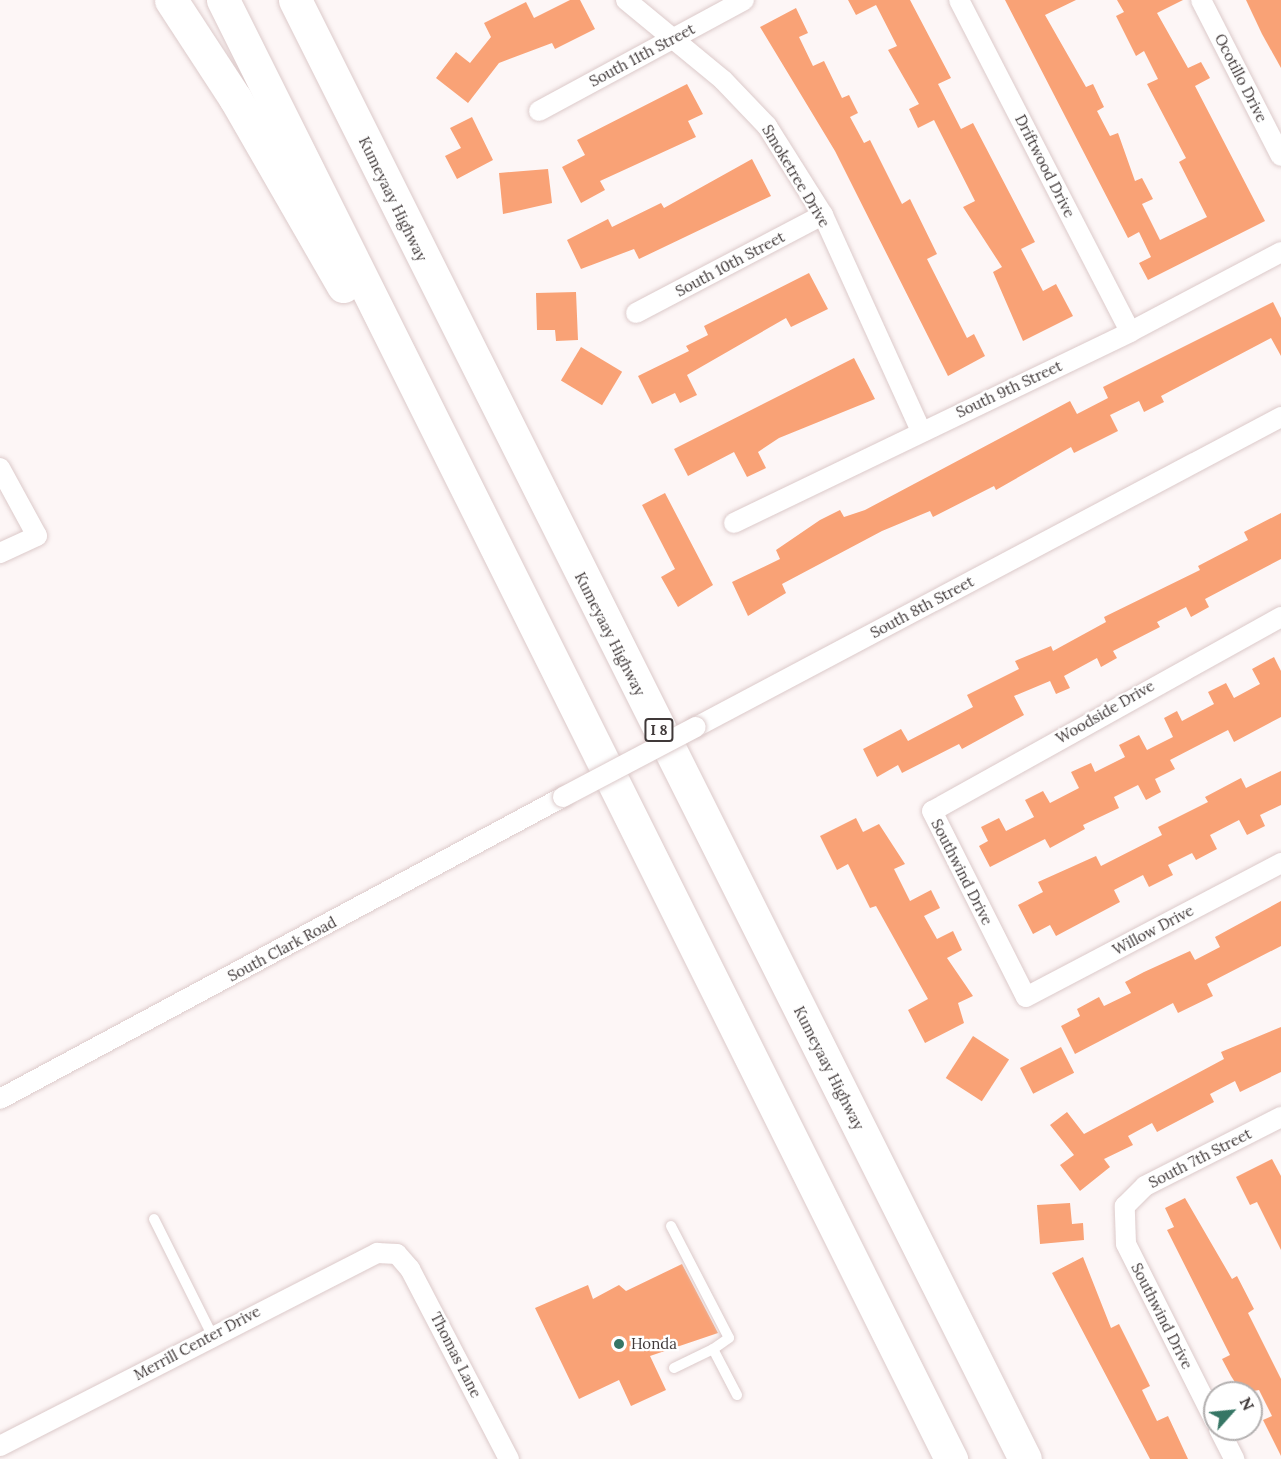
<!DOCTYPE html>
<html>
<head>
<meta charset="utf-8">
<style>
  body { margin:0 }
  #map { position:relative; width:1281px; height:1459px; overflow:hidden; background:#fdf6f6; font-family:Lora,serif }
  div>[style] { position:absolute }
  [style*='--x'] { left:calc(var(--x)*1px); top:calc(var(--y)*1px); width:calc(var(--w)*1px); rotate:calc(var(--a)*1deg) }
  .building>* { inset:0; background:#f9a276; transform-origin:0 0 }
  .roads { filter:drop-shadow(0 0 2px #dccaca) drop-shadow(0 0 2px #dccaca) }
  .lane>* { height:10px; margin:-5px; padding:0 5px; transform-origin:5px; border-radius:5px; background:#fff }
  .street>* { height:20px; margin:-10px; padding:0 10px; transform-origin:10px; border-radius:10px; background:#fff }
  .highway>* { height:33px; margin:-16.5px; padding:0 16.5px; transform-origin:16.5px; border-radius:16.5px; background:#fff }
  .bridges { filter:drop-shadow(0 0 2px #dccaca) drop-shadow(0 0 2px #dccaca) }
  .street-bridge>* { height:20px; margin:-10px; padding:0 10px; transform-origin:10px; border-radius:10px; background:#fff }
  .dots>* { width:16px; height:16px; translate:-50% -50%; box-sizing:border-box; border:3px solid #fff; border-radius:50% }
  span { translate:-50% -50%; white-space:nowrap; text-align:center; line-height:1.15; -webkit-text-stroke:4.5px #fff; paint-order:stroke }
  .shield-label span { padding:2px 4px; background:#fff; border:2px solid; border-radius:4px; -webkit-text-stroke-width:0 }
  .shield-label { font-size:14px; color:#403939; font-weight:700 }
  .street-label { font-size:15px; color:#403939 }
  .poi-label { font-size:15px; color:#403939 }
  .left { translate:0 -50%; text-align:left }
  .north { position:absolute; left:1203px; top:1381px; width:60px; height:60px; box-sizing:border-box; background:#fff; border:2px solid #b3b0b0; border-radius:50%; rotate:63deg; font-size:16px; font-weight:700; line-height:24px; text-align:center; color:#403939 }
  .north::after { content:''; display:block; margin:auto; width:21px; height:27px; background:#367665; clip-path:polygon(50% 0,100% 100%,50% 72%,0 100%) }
</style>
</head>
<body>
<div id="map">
  <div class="building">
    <i style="clip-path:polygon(570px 0,580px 0,595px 29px,555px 49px,552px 43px,499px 63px,468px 103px,436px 78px,456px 52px,470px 63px,491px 37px,484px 23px,526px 2px,534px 18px)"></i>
    <i style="clip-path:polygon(848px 0,910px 0,951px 78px,938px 84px,961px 129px,973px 123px,1035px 242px,1021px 249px,1043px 291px,1056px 284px,1073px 316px,1023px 341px,993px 272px,1002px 267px,963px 207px,975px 201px,934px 120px,918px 128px,909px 109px,919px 104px,888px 50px,897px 46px,876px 5px,856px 15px)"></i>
    <i style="clip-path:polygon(1005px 0,1076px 0,1045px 15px,1086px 87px,1093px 84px,1104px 107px,1097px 111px,1110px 136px,1118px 133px,1135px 181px,1142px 178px,1153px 199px,1142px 204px,1160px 240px,1207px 217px,1179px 162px,1186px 158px,1147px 84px,1158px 79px,1144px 51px,1136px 56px,1116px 16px,1124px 12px,1117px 0,1183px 0,1157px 13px,1188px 68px,1201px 62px,1210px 78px,1195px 86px,1265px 221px,1148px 280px,1139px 263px,1151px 257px,1139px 232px,1128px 238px)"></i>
    <i style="clip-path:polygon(1246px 0,1281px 0,1281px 68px,1262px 34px)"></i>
    <i style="clip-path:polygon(796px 8px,808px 33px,799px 37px,813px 66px,824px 61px,842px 98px,849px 95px,858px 113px,850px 117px,864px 143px,870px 140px,902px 204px,910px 199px,937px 254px,927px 259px,967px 338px,974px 334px,985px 356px,948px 376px,835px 151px,760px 27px)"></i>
    <i style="clip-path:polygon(687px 84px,703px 114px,688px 121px,696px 137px,600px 181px,605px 190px,581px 203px,562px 167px,585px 155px,577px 140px)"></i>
    <i style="clip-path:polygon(472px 117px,493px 160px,457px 179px,445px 156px,461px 148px,450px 128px)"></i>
    <i style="clip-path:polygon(752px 159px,771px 196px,639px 259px,634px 249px,581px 269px,567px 240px,608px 219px,612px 227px,661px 203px,664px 208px)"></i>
    <i style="clip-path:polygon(548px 169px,552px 203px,503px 214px,499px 173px)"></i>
    <i style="clip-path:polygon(809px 273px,828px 309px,791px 327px,786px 318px,687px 375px,697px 395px,680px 403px,675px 393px,652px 404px,638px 376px,689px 351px,686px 346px,708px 335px,704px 326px)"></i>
    <i style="clip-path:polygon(576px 292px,578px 340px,556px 341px,555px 330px,537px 330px,536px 293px)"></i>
    <i style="clip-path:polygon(1273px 302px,1281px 318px,1281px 356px,1271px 338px,1161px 396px,1164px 402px,1144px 412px,1139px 401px,1110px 415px,1118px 431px,1074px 453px,1071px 447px,996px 490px,994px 486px,933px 517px,930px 511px,882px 531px,782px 584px,786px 593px,748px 616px,732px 582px,780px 559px,776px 550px,820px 520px,840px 510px,844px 517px,865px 510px,1070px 401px,1077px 414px,1108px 398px,1103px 387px)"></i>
    <i style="left:581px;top:347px;width:48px;height:39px;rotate:31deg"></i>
    <i style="clip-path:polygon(854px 358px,875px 399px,779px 438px,758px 452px,766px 468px,747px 477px,734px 452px,688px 476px,674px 449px)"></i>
    <i style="clip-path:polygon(665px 493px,713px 585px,678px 607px,661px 577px,675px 569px,642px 505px)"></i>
    <i style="clip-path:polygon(1281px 513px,1281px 559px,1205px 599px,1209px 607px,1191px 617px,1186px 607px,1157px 622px,1160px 627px,1113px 651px,1117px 658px,1101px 667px,1097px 658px,1064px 676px,1070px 688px,1056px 694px,1050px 681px,1014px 696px,1024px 715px,962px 749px,959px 744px,902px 773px,898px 765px,877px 777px,863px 749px,901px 729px,908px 741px,973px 707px,967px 695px,1019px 669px,1015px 661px,1051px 646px,1053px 651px,1106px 622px,1104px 617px,1200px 570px,1198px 566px,1248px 540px,1244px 532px)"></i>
    <i style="clip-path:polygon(1274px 657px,1281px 671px,1281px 717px,1234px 742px,1228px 730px,1170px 760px,1175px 769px,1155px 779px,1161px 792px,1146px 800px,1138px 785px,1114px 797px,1119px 808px,1083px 825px,1085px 829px,1050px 848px,1045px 839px,990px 867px,979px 846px,988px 841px,981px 827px,999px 818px,1006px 831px,1034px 817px,1025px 800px,1043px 791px,1050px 803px,1079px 788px,1071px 772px,1091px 763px,1095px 772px,1125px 757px,1119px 745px,1139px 735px,1147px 750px,1173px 737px,1164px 718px,1177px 711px,1182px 721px,1214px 704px,1208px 692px,1226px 683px,1234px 698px,1260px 684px,1252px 669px)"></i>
    <i style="clip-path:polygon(1281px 771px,1281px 805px,1260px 815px,1265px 826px,1247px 835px,1239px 820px,1210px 835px,1217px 849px,1196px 860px,1192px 853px,1168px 865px,1173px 875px,1149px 887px,1143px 875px,1114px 890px,1120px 902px,1056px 936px,1050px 925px,1033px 934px,1018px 905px,1043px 892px,1038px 882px,1096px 856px,1101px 866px,1162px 835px,1158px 827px,1208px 802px,1205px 797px,1241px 778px,1246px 788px)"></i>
    <i style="clip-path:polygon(856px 818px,863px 832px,879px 824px,905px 864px,894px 869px,910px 901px,931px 890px,940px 908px,924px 916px,937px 939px,953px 931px,962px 950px,947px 958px,973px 996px,958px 1003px,964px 1023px,925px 1043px,908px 1010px,928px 999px,876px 906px,870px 908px,848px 864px,837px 870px,820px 836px)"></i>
    <i style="clip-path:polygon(1281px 901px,1281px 946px,1207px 984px,1213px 996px,1178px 1013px,1173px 1003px,1075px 1054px,1061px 1026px,1080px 1016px,1077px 1009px,1099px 997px,1104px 1006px,1131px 993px,1125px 982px,1144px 972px,1190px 951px,1195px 960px,1220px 947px,1215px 937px)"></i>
    <i style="clip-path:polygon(1281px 1027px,1281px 1072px,1240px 1092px,1235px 1081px,1210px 1094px,1214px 1102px,1157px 1132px,1152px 1123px,1128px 1136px,1133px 1145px,1104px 1159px,1110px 1167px,1080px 1191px,1060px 1165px,1074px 1155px,1050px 1125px,1067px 1112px,1084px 1134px,1224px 1059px,1221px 1052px)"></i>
    <i style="left:973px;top:1036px;width:43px;height:50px;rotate:33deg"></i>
    <i style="left:1061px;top:1047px;width:29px;height:46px;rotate:63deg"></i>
    <i style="clip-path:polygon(1272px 1159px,1281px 1176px,1281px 1250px,1257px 1202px,1250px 1205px,1236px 1177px)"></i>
    <i style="clip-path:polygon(1185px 1198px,1232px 1279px,1237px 1276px,1254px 1309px,1248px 1313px,1281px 1379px,1281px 1456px,1263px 1420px,1272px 1416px,1259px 1390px,1242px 1393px,1231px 1376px,1222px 1359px,1230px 1355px,1167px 1230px,1174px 1227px,1165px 1208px)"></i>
    <i style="clip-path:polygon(1070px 1203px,1072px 1224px,1083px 1223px,1084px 1240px,1040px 1244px,1037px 1205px)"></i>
    <i style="clip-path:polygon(1083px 1257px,1111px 1328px,1119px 1324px,1150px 1386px,1142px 1390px,1157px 1421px,1168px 1416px,1188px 1459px,1150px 1459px,1071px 1309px,1052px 1273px)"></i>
    <i style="clip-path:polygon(682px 1264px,718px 1333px,650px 1356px,666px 1390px,631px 1406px,619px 1380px,579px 1399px,535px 1308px,588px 1285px,593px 1299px,619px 1285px,626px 1291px)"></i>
  </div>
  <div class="roads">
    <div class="lane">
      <i style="--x:154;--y:1219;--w:130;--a:63.4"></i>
      <i style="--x:671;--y:1226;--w:126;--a:62.6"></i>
      <i style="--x:729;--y:1338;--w:19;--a:145"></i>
      <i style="--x:713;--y:1349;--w:52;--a:62.4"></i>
      <i style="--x:674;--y:1368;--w:43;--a:-26"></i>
    </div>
    <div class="street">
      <i style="--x:626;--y:0;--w:126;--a:39.5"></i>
      <i style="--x:723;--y:80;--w:64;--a:46.3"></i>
      <i style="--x:767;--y:126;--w:105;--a:57.8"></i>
      <i style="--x:823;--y:215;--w:237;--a:65.6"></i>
      <i style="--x:959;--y:0;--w:373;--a:62.7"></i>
      <i style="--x:1201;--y:0;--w:175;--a:62.9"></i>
      <i style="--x:539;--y:111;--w:233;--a:-28.4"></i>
      <i style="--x:636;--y:313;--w:211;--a:-27.7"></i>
      <i style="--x:0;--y:468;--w:77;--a:61.4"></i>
      <i style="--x:37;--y:536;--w:41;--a:155.3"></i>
      <i style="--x:734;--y:523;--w:440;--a:-25.7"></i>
      <i style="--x:1130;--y:332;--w:171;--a:-27.9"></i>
      <i style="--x:1281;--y:617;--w:399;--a:150.9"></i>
      <i style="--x:932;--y:811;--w:208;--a:63.2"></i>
      <i style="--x:1026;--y:997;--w:288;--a:-27.7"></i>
      <i style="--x:696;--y:727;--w:662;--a:-27.92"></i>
      <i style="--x:0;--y:1099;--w:639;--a:-28.21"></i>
      <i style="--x:1215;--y:1421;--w:198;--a:-116.7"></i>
      <i style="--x:1126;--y:1244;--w:38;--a:-92"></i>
      <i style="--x:1125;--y:1206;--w:28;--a:-45"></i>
      <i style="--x:1145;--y:1186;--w:153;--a:-26.9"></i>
      <i style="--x:1219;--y:1429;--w:34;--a:63"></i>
      <i style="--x:0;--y:1446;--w:424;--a:-27.1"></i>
      <i style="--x:377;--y:1253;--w:20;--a:3"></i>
      <i style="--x:397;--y:1254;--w:20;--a:49"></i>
      <i style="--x:410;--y:1269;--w:214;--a:62.5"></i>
    </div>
    <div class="highway">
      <i style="--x:171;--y:0;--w:117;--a:56.9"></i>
      <i style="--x:235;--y:98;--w:217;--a:60.1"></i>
      <i style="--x:223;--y:0;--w:1631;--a:63.48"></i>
      <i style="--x:295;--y:0;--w:1631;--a:63.42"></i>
    </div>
  </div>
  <div class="bridges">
    <div class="street-bridge">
      <i style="--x:563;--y:797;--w:150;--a:-27.8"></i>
    </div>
  </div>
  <div class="dots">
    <i style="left:619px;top:1344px;background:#367665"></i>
  </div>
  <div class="shield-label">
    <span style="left:659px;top:730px">I 8</span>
  </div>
  <div class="street-label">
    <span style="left:642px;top:55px;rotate:-28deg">South 11th Street</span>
    <span style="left:1241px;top:78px;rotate:63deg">Ocotillo Drive</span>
    <span style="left:1045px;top:166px;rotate:63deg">Driftwood Drive</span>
    <span style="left:796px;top:176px;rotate:59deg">Smoketree Drive</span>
    <span style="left:393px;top:199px;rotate:64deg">Kumeyaay Highway</span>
    <span style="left:730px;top:264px;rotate:-28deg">South 10th Street</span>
    <span style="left:1009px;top:389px;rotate:-25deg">South 9th Street</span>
    <span style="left:922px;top:607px;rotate:-28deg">South 8th Street</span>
    <span style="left:610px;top:634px;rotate:63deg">Kumeyaay Highway</span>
    <span style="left:1105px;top:712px;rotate:-30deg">Woodside Drive</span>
    <span style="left:962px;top:872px;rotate:63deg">Southwind Drive</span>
    <span style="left:1153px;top:930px;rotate:-28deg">Willow Drive</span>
    <span style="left:282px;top:949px;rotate:-28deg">South Clark Road</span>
    <span style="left:829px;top:1068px;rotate:63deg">Kumeyaay Highway</span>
    <span style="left:1200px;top:1158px;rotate:-27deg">South 7th Street</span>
    <span style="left:1162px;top:1316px;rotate:63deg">Southwind Drive</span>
    <span style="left:197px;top:1343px;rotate:-28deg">Merrill Center Drive</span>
    <span style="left:456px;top:1355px;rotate:63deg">Thomas Lane</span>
  </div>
  <div class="poi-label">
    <span class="left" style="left:631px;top:1344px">Honda</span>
  </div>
  <div class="north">N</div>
</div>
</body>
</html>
